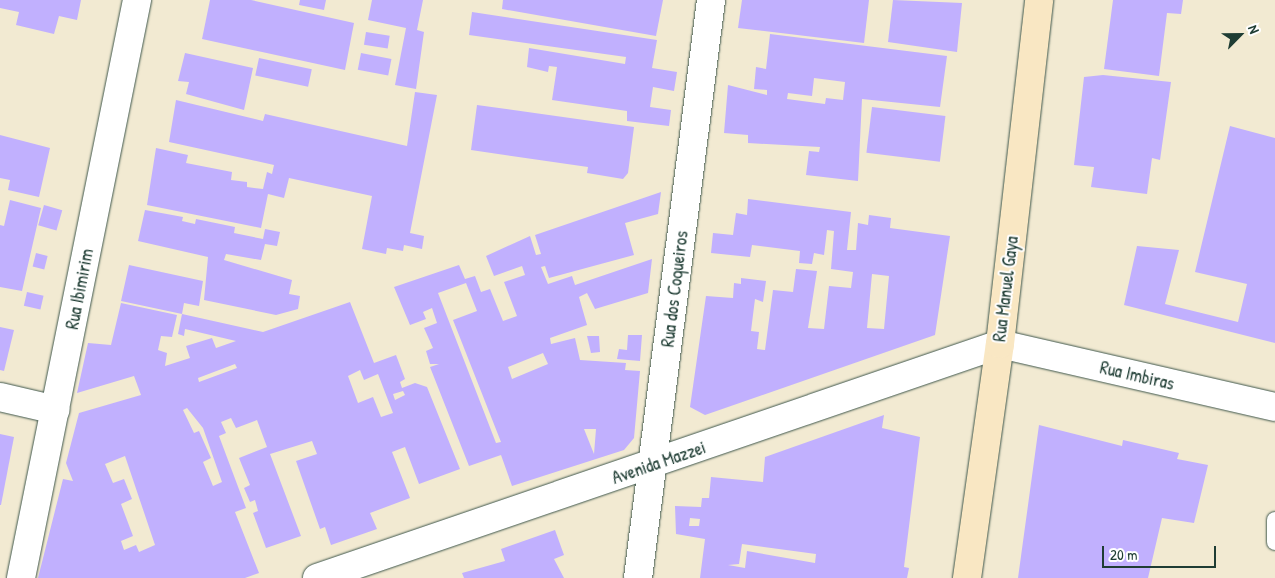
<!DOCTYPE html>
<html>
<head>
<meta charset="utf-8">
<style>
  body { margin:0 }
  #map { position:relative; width:1275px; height:578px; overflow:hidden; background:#f2ead2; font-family:"Patrick Hand",sans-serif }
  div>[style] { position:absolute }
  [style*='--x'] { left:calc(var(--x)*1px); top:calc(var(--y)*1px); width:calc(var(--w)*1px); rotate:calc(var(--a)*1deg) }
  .building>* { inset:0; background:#c1b0fe; transform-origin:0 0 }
  .roads { filter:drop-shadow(0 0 1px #3f574c) drop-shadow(0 0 1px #3f574c) }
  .service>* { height:16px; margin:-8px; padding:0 8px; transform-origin:8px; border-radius:8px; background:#fff }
  .minor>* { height:28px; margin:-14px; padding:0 14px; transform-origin:14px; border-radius:14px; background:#fff }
  .tertiary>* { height:28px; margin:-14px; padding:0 14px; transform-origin:14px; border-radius:14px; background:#fff }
  .secondary>* { height:28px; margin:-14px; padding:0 14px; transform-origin:14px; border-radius:14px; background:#f9e7c3 }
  span { translate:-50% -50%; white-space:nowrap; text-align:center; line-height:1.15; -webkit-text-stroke:4px #fff; paint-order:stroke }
  .street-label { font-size:18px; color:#1f3d34 }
  .north { position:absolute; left:1215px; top:10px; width:50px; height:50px; -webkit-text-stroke:4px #fff; paint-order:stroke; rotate:67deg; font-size:14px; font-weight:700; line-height:20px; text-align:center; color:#1f3d34 }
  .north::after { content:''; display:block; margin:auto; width:18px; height:22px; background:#1f3d34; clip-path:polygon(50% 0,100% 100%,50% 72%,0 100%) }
  .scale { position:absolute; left:1102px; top:546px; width:114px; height:22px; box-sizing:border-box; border:2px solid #1f3d34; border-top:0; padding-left:6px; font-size:15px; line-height:18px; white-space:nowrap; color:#1f3d34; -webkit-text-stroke:4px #fff; paint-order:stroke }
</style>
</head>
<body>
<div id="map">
  <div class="building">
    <i style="clip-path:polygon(0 0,81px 0,77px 20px,59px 16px,54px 34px,16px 25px,19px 12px,0 8px)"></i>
    <i style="clip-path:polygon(210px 0,251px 0,354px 23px,345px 70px,202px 39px)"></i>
    <i style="clip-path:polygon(300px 0,326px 0,324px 10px,299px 5px)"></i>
    <i style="clip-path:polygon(372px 0,423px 0,417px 30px,424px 32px,416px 89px,395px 85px,406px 28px,368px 20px)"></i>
    <i style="clip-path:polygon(503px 0,663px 0,656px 36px,502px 9px)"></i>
    <i style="clip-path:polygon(742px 0,869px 0,864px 43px,738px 28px)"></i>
    <i style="clip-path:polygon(893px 0,962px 3px,957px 52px,888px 42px)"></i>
    <i style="clip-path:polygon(1113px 0,1183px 0,1181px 14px,1167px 13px,1159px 76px,1104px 69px)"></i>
    <i style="clip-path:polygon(472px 12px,657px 40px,652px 68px,677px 72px,674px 91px,653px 87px,650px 107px,671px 110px,669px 126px,627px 121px,627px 111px,552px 100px,557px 67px,549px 66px,548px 72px,527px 67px,529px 48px,625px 64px,626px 57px,469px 35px)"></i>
    <i style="left:366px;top:32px;width:24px;height:13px;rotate:9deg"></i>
    <i style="clip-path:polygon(evenodd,770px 34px,947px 56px,940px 107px,862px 99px,858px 181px,806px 175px,809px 151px,819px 152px,820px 147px,748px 143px,748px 135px,724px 133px,728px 85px,767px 95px,767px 90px,754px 89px,756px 67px,766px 69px,770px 34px,814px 78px,845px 82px,843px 100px,826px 98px,825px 104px,787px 99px,788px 93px,812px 96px,814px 78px)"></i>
    <i style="clip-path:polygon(185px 53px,253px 68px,244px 110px,186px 94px,189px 82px,178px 81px)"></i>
    <i style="left:361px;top:53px;width:31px;height:17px;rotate:11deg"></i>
    <i style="left:259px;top:58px;width:54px;height:18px;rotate:12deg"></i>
    <i style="clip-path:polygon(1103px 75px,1171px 82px,1160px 160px,1152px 158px,1147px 194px,1091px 187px,1094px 167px,1074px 165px,1084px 77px)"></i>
    <i style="clip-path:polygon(415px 92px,437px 95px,410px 233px,424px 236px,422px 249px,404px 245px,403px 251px,387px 248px,386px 254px,362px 249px,372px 196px,289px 178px,284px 198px,268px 194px,261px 228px,147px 205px,156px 148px,188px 155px,186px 163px,232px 172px,231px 180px,247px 182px,247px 187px,263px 189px,267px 172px,272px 174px,274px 165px,169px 142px,176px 100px,263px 121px,265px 114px,407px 146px)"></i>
    <i style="clip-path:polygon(477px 105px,634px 127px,628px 173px,623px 179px,587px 173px,588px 167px,471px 150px)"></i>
    <i style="left:872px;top:107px;width:74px;height:46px;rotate:7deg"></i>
    <i style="clip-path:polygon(1230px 126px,1275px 138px,1275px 343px,1124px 305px,1137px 246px,1179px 250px,1165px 304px,1238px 322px,1247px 284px,1195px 272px)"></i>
    <i style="clip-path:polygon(0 135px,50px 148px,39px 197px,8px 190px,10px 180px,0 178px)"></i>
    <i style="clip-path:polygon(evenodd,661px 192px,658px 214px,625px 223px,634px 255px,549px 278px,545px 266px,541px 267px,548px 284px,572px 276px,575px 285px,652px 259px,648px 293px,595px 309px,587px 293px,579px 297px,587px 325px,550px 338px,551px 344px,575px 338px,580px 360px,626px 363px,625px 370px,640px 371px,634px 438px,624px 450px,512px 486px,501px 455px,469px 466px,430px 367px,439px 364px,430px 364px,426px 351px,433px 348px,424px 328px,437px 323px,432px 308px,423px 312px,426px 319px,410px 325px,394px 287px,459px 265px,465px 279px,475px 276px,481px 292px,490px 289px,503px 321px,517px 316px,504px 282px,525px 275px,522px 266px,494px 276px,486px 256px,530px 236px,536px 255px,541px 254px,535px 235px,661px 192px,466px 283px,477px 311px,453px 320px,501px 442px,496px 443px,438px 293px,466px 283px,661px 192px,543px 353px,548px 364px,512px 379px,508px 367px,543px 353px,661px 192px,584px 429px,596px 429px,594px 454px,584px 429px)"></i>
    <i style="clip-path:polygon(evenodd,748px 199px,851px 212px,847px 250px,856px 250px,858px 223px,868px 225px,869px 215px,891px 218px,890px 228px,950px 236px,935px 335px,705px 415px,690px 407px,706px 296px,733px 298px,734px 283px,741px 284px,741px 278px,766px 281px,763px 302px,755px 299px,751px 331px,759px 332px,757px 349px,765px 350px,773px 290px,793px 292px,796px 269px,817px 271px,808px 328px,824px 329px,829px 286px,851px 288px,853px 272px,831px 269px,834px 231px,827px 230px,824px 255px,814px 253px,812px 264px,799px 263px,800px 251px,752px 245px,750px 257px,711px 253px,713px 233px,733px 235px,736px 213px,747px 215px,748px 199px,872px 274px,889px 276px,884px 329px,867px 328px,872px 274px)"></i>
    <i style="clip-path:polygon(10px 200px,41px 208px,22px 291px,0 287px,0 225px,4px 226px)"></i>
    <i style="left:44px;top:205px;width:19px;height:21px;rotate:16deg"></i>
    <i style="clip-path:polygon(145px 210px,183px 217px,182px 221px,195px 224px,196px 219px,235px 227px,234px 233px,263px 239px,265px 229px,280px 232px,277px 246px,265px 244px,261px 260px,226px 254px,224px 260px,292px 280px,289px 294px,300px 296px,298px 309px,276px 315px,204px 300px,208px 257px,138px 241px)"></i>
    <i style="left:36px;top:253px;width:12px;height:14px;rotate:14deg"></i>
    <i style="clip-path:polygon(129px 265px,203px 281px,199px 306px,184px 303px,182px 314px,121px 301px)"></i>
    <i style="left:27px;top:292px;width:17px;height:14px;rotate:13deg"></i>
    <i style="clip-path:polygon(evenodd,350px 302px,374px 363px,396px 355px,405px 379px,400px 382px,402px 388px,415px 383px,427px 387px,460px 469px,419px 484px,405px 447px,392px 452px,410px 498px,370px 513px,377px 529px,331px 545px,325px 527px,320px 529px,296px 461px,317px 454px,312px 441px,270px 454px,301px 536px,266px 548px,253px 513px,258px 511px,255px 500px,250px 502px,244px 488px,250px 485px,239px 458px,267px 447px,257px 420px,236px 428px,231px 418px,221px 422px,226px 433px,219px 436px,246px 508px,235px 512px,259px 573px,245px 578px,38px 578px,63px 479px,73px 481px,66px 463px,79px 413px,141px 395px,134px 376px,77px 393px,88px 343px,111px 345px,121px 303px,177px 315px,172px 337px,161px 336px,158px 350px,167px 353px,165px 366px,190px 358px,186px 346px,212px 338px,216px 348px,236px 341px,185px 329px,184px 336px,178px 334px,182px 314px,263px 332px,350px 302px,235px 364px,237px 368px,199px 382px,198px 378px,235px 364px,350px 302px,360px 370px,364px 380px,378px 374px,393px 413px,381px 417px,373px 397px,358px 403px,348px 376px,360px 370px,350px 302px,403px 391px,405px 395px,395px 400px,393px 394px,403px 391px,350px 302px,187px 408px,203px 428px,222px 482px,213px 486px,203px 462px,211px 458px,199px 431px,194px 433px,183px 410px,187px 408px,350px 302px,125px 456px,155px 545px,139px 552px,136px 545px,124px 550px,121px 541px,133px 536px,121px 504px,132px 499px,124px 479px,113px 483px,105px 464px,125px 456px)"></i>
    <i style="clip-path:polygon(0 327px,14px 330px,4px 371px,0 370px)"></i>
    <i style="clip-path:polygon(628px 335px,642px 335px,640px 361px,617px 359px,619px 349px,627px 350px)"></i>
    <i style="clip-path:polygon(587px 336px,599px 336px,600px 352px,591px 353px)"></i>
    <i style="clip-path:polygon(evenodd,884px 415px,882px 428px,920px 437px,904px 567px,909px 568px,907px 578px,700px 578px,705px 539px,676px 534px,675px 506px,701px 507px,702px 498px,709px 498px,711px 477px,763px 482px,765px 457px,884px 415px,690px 518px,700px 519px,699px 526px,689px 526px,690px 518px,884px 415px,742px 544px,816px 554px,815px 563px,747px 551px,745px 568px,728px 565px,739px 564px,742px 544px)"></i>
    <i style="clip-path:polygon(1039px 425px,1122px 446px,1123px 440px,1179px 453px,1177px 459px,1208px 465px,1194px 523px,1162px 518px,1148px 578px,1018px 578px)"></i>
    <i style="clip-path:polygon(0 434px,14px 437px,1px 505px,0 505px)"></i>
    <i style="clip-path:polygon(555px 530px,564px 555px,554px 559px,564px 578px,464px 578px,462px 573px,505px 561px,501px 549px)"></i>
  </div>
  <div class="roads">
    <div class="service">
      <i style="--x:1275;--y:520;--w:22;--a:90"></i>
    </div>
    <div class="minor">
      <i style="--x:1000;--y:344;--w:282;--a:12.9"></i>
      <i style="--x:0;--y:397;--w:57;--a:13.1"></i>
      <i style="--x:21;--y:578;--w:590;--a:-78.65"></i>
      <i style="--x:638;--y:578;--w:583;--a:-82.8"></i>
    </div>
    <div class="tertiary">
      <i style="--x:317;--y:578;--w:722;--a:-18.91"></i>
    </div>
    <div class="secondary">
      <i style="--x:967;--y:578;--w:236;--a:-82"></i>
      <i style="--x:1000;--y:344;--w:346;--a:-83.5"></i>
    </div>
  </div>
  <div class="street-label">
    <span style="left:80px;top:289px;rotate:-79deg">Rua Ibimirim</span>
    <span style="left:675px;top:289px;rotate:-83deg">Rua dos Coqueiros</span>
    <span style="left:1006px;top:289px;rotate:-83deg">Rua Manuel Gaya</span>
    <span style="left:1137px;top:376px;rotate:13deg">Rua Imbiras</span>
    <span style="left:659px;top:463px;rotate:-19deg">Avenida Mazzei</span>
  </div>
  <div class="north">N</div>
  <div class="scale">20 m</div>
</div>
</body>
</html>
